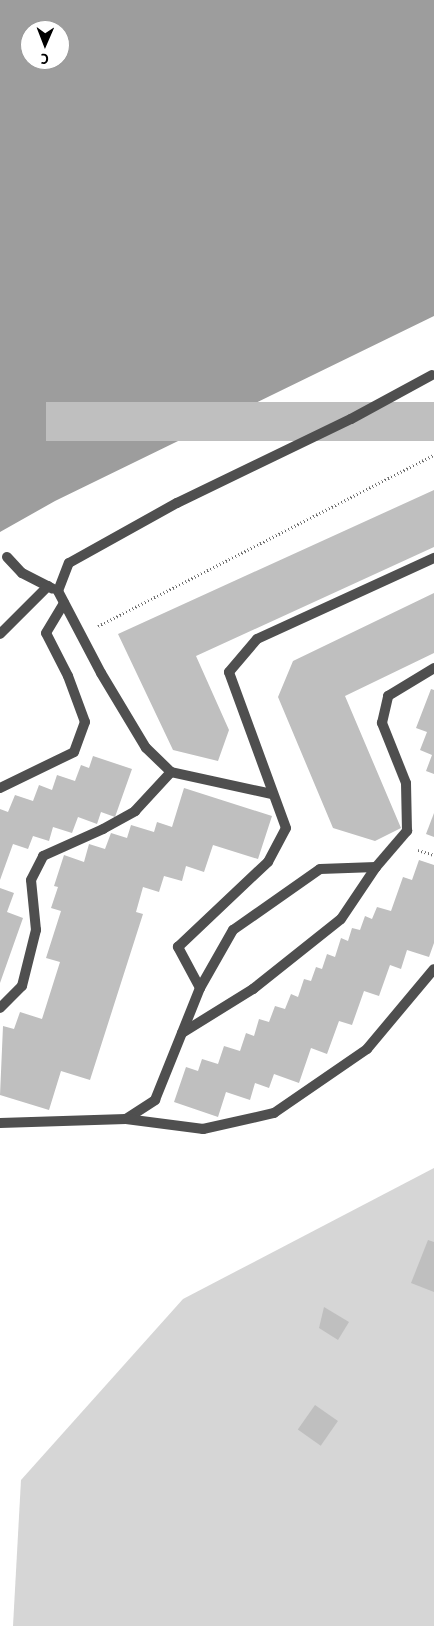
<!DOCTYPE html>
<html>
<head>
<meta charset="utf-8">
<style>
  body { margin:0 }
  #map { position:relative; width:434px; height:1626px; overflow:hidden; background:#fff; font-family:"PT Sans",sans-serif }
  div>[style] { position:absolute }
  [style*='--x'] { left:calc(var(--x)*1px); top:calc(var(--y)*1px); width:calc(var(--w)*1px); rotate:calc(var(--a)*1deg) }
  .green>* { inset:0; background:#d6d6d6 }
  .water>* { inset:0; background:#9d9d9d }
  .building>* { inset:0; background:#bfbfbf; transform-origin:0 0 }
  .path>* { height:3px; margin-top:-1.5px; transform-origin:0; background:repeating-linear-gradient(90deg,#717171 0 1px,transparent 0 3.5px) }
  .lane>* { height:10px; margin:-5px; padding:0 5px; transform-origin:5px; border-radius:5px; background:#4f4f4f }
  span { translate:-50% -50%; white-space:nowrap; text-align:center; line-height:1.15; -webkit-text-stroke:4.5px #fff; paint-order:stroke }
  .north { position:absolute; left:20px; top:20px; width:50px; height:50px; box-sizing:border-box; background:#fff; border:1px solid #999; border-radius:50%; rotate:181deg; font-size:14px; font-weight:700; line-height:20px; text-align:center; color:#000 }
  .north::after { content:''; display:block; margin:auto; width:18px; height:22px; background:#000; clip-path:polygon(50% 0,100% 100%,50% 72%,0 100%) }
</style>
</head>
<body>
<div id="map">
  <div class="green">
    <i style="clip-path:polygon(434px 1168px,434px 1626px,13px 1626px,21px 1480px,183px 1299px)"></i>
  </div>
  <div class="water">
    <i style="clip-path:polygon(evenodd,0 0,434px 0,434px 316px,55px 501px,0 532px,0 0,30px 30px,60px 30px,60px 60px,30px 60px,30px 30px)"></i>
  </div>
  <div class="building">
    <i style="left:434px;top:402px;width:39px;height:388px;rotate:90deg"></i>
    <i style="clip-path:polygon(434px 490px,434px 547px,196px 656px,229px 730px,218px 761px,173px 750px,118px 634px)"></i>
    <i style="clip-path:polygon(434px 593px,434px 653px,345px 696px,401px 828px,375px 841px,333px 828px,278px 697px,293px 661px)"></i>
    <i style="clip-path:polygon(431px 689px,434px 690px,434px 774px,426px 771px,432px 755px,420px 750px,427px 732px,416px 728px)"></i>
    <i style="clip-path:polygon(93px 756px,132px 769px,115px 817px,101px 812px,97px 824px,78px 817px,72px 833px,53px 827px,49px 841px,33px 836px,28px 849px,13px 844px,0 880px,0 809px,8px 812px,15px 795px,33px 801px,39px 785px,52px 790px,57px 775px,75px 781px,81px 765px,89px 768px)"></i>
    <i style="clip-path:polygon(184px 788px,272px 816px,258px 859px,213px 845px,204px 872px,186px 866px,182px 881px,164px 876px,159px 892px,143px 887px,136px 912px,143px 914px,90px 1080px,61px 1071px,49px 1110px,0 1095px,3px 1026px,14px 1029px,20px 1012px,42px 1019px,60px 962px,46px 958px,61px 911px,51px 908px,58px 887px,54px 886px,64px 855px,84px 862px,89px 844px,105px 849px,111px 833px,127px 838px,131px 825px,154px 832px,157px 822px,172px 827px)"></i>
    <i style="clip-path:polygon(434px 813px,434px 837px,426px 834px)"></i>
    <i style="clip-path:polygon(419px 860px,434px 865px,434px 943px,429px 957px,407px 950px,401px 969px,390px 965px,379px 996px,364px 991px,352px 1025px,339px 1021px,327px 1054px,311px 1048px,299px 1083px,274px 1074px,269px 1088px,255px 1083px,250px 1100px,226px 1092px,218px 1117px,174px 1102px,186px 1067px,198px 1071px,202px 1059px,218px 1064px,224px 1046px,240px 1051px,246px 1033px,254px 1036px,259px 1019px,269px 1022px,275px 1006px,285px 1009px,291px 994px,298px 997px,304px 979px,311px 981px,316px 967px,322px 969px,327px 954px,335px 957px,341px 938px,348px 941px,352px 928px,360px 930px,365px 916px,372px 919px,377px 907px,391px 911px,403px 877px,412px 880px)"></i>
    <i style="clip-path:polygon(0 888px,14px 893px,7px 912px,23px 918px,0 983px)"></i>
    <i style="clip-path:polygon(428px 1240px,434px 1242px,434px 1292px,411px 1283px)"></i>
    <i style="clip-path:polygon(324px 1307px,349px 1322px,338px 1340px,319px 1328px)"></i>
    <i style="left:315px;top:1405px;width:28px;height:30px;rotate:35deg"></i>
  </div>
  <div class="path">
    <i style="--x:98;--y:626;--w:377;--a:-27"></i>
    <i style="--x:418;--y:850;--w:17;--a:17"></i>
  </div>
  <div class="lane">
    <i style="--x:7;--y:557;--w:22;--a:47"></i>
    <i style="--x:22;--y:573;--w:34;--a:27"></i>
    <i style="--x:0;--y:634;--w:68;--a:-45"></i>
    <i style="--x:0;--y:788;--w:82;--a:-25.9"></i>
    <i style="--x:74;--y:752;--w:32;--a:-70"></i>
    <i style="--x:85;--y:722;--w:49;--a:-110.3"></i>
    <i style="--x:68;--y:676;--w:48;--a:-117.1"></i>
    <i style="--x:46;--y:633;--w:35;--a:-59"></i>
    <i style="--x:272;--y:794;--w:103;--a:-167.7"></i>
    <i style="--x:171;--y:772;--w:35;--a:-136"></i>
    <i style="--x:146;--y:748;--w:87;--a:-121"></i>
    <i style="--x:101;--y:673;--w:93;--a:-117.7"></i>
    <i style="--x:58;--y:591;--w:30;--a:-69"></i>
    <i style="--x:69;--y:563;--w:124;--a:-29.1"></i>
    <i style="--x:177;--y:503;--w:193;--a:-25.8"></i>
    <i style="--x:351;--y:419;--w:92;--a:-28.5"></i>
    <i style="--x:200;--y:988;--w:47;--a:-118.2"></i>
    <i style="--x:178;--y:947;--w:124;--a:-43.4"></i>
    <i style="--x:268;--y:862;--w:38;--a:-62"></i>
    <i style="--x:286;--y:828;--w:166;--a:-110.1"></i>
    <i style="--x:229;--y:672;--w:43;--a:-49.7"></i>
    <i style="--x:257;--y:639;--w:195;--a:-24.6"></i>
    <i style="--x:0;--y:1008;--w:31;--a:-45"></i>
    <i style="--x:22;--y:986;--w:58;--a:-76"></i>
    <i style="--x:36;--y:930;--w:50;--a:-95.7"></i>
    <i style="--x:31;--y:880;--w:27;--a:-63"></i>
    <i style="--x:43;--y:856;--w:66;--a:-24.2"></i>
    <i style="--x:103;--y:829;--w:37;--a:-29"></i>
    <i style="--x:135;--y:811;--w:53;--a:-47.3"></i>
    <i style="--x:182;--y:1033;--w:84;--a:-31.8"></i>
    <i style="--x:253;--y:989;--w:112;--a:-38.5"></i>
    <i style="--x:341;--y:919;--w:63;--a:-56.1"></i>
    <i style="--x:126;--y:1119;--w:35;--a:-33"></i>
    <i style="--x:155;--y:1100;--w:121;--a:-68.1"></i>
    <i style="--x:200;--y:988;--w:67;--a:-60.4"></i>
    <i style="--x:233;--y:930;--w:106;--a:-35"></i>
    <i style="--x:320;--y:869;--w:56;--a:-2"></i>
    <i style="--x:376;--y:867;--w:48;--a:-49.3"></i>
    <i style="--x:407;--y:831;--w:48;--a:-91.2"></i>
    <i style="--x:406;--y:783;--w:65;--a:-111.8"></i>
    <i style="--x:382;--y:723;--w:28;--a:-77"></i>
    <i style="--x:388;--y:696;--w:54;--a:-31.3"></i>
    <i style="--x:0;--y:1123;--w:126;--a:-1.8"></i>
    <i style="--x:126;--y:1119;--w:78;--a:7.4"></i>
    <i style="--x:203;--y:1129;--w:73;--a:-12.7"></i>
    <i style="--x:274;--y:1113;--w:113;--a:-34.5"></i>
    <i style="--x:367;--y:1049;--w:104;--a:-50.1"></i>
  </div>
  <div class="north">С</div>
</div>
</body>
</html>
